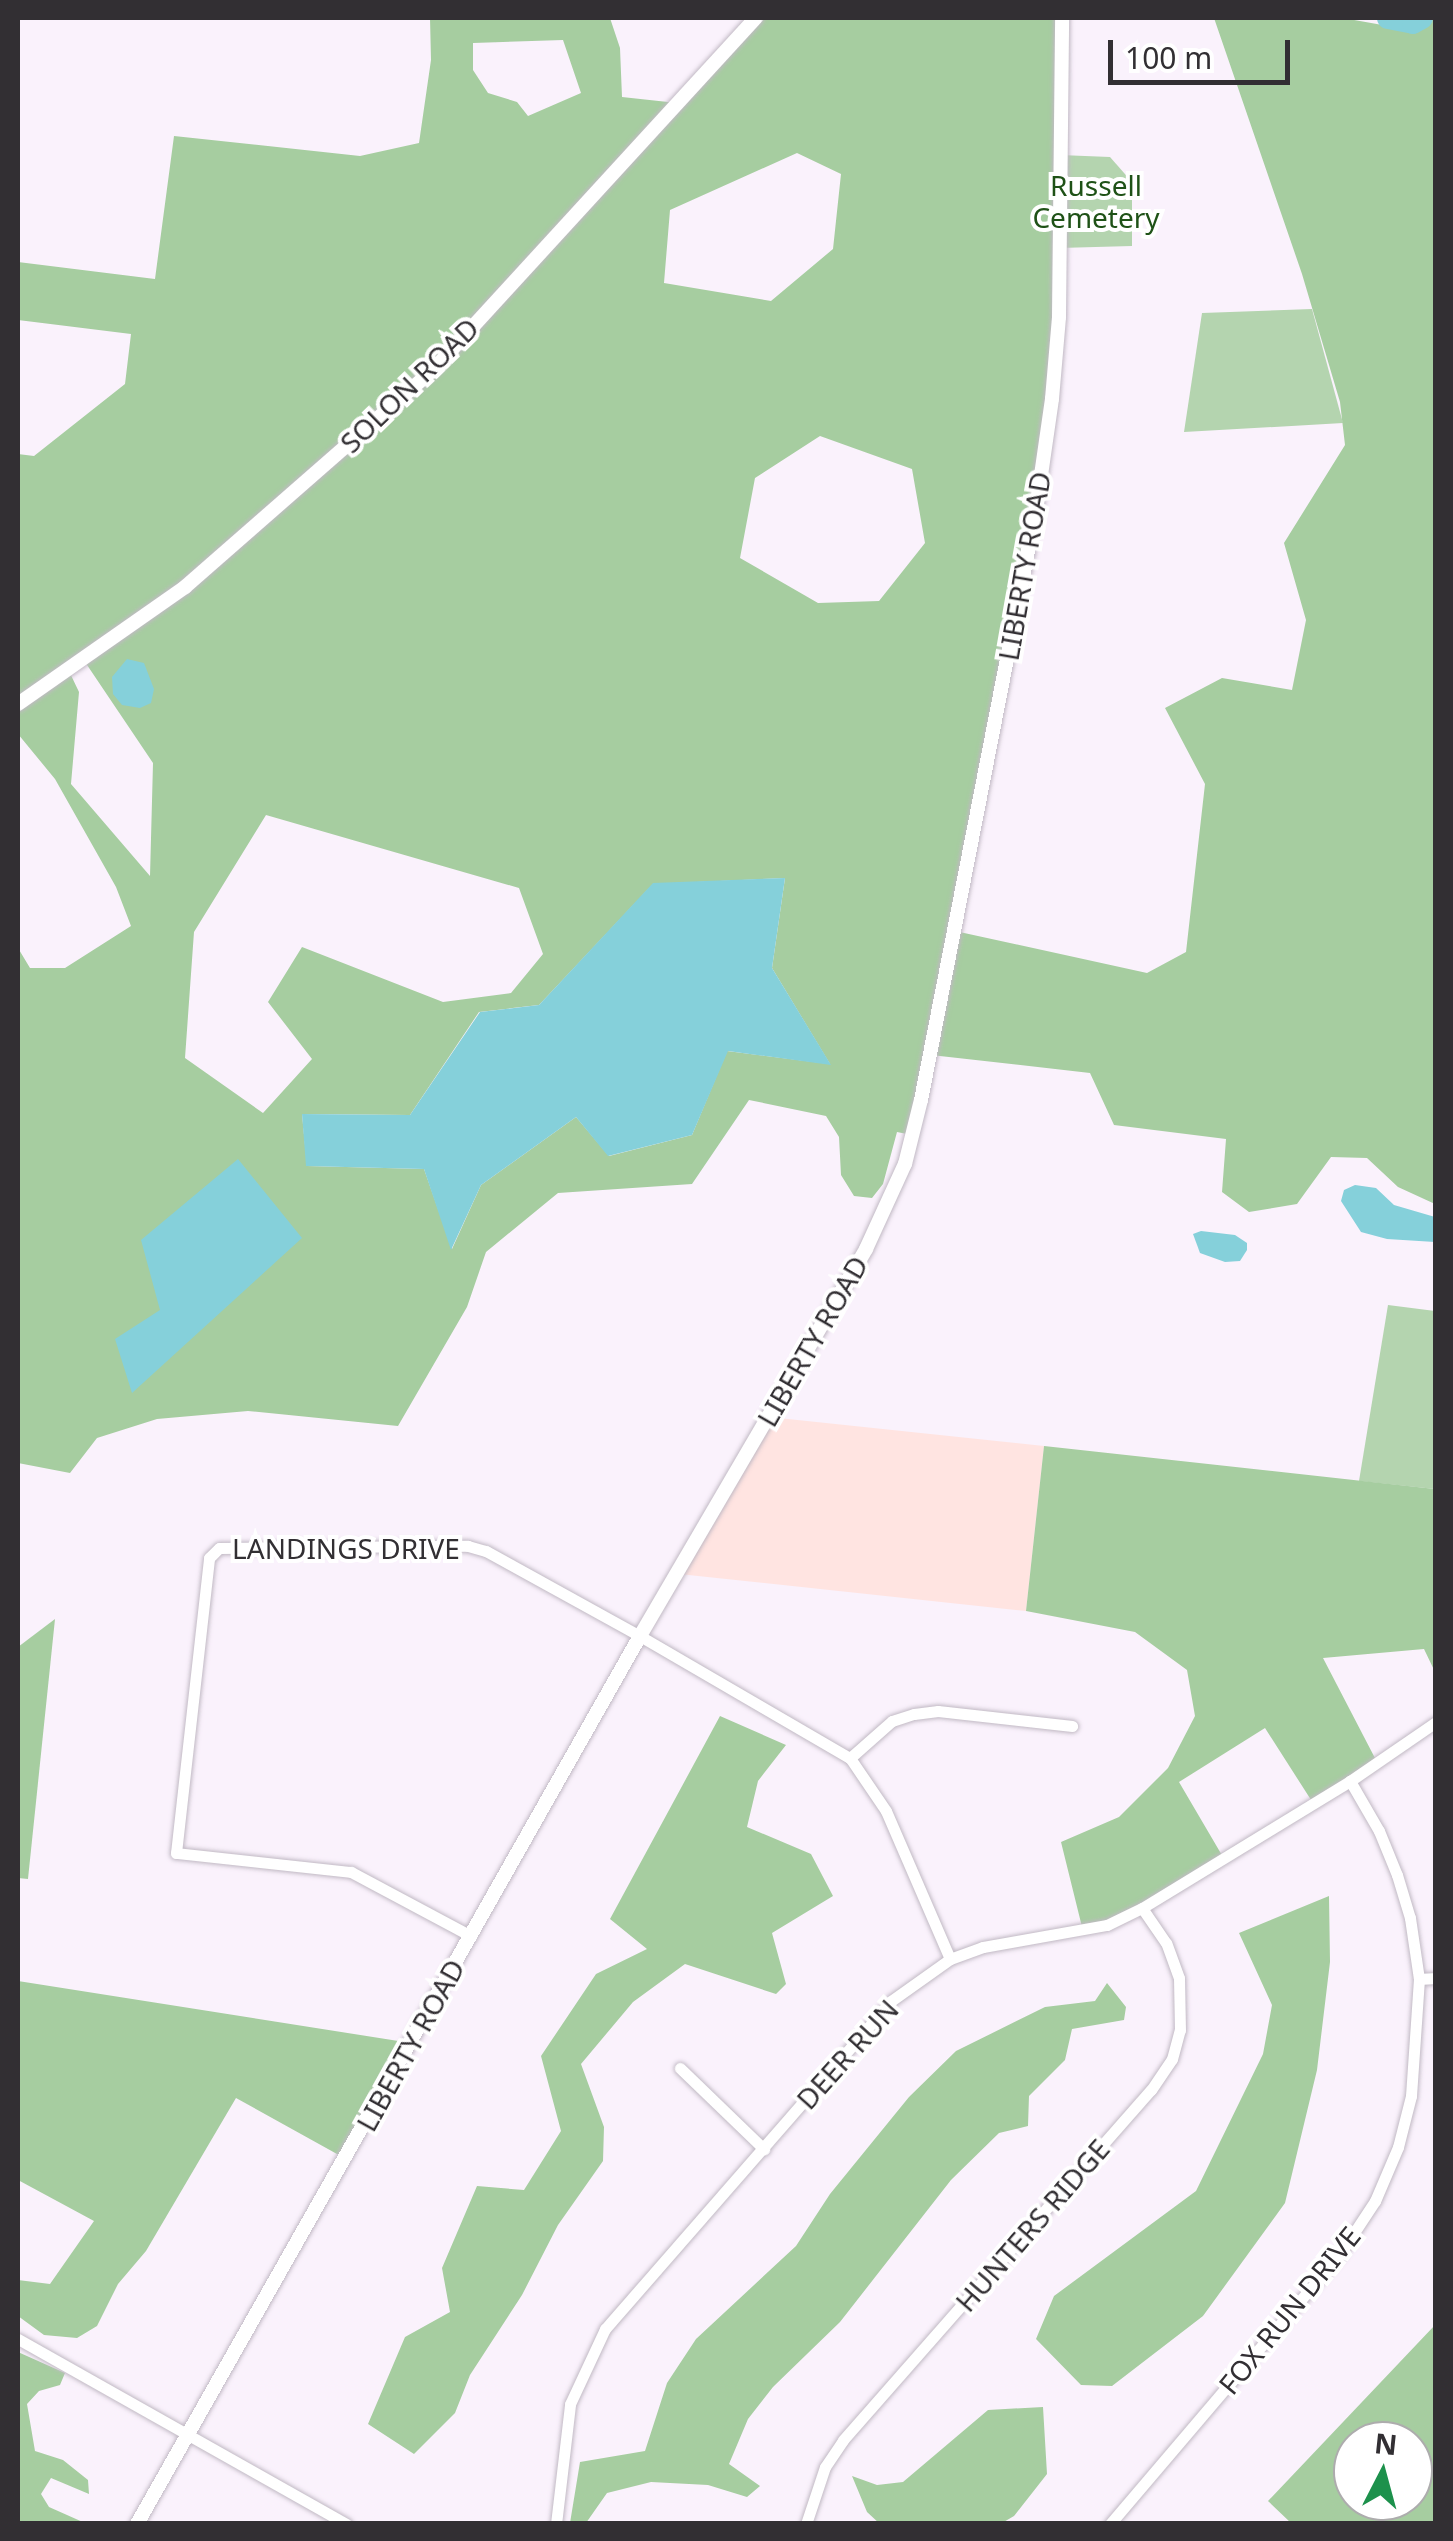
<!DOCTYPE html>
<html>
<head>
<meta charset="utf-8">
<style>
  body { margin:0 }
  #map { position:relative; width:1453px; height:2541px; overflow:hidden; background:#faf2fc; font-family:"Noto Sans",sans-serif }
  div>[style] { position:absolute }
  [style*='--x'] { left:calc(var(--x)*1px); top:calc(var(--y)*1px); width:calc(var(--w)*1px); rotate:calc(var(--a)*1deg) }
  .commercial>* { inset:0; background:#ffe4e1 }
  .green>* { inset:0; background:#b4d4af }
  .forest>* { inset:0; background:#a6cda0 }
  .water>* { inset:0; background:#85d0da }
  .river>* { height:22px; margin:-11px; padding:0 11px; transform-origin:11px; border-radius:11px; background:#85d0da }
  .roads { filter:drop-shadow(0 0 2px #c1b9c4) drop-shadow(0 0 2px #c1b9c4) }
  .minor>* { height:11px; margin:-5.5px; padding:0 5.5px; transform-origin:5.5px; border-radius:5.5px; background:#fff }
  .tertiary>* { height:14px; margin:-7px; padding:0 7px; transform-origin:7px; border-radius:7px; background:#fff }
  span { translate:-50% -50%; white-space:nowrap; text-align:center; line-height:1.15; -webkit-text-stroke:8px #fff; paint-order:stroke }
  .park-label { font-size:28px; color:#1f5217 }
  .street-label { font-size:28px; color:#322f33 }
  .frame { position:absolute; inset:0; border:20px solid #322f33; pointer-events:none }
  .north { position:absolute; left:1333px; top:2421px; width:100px; height:100px; box-sizing:border-box; background:#fff; border:2px solid #adacad; border-radius:50%; rotate:6deg; font-size:28px; font-weight:700; line-height:40px; text-align:center; color:#322f33 }
  .north::after { content:''; display:block; margin:auto; width:35px; height:45px; background:#1d914c; clip-path:polygon(50% 0,100% 100%,50% 72%,0 100%) }
  .scale { position:absolute; left:1108px; top:40px; width:182px; height:45px; box-sizing:border-box; border:5px solid #322f33; border-top:0; padding-left:12px; font-size:30px; line-height:35px; white-space:nowrap; color:#322f33; -webkit-text-stroke:8px #fff; paint-order:stroke }
</style>
</head>
<body>
<div id="map">
  <div class="commercial">
    <i style="clip-path:polygon(769px 1417px,1044px 1446px,1026px 1611px,679px 1574px)"></i>
  </div>
  <div class="green">
    <i style="clip-path:polygon(1060px 155px,1110px 157px,1132px 182px,1132px 246px,1059px 248px)"></i>
    <i style="clip-path:polygon(1312px 309px,1343px 423px,1184px 432px,1202px 313px)"></i>
    <i style="clip-path:polygon(1388px 1305px,1435px 1311px,1435px 1489px,1359px 1481px)"></i>
  </div>
  <div class="forest">
    <i style="clip-path:polygon(evenodd,430px 18px,610px 18px,620px 48px,622px 97px,677px 103px,756px 18px,1062px 18px,1052px 399px,955px 931px,1147px 973px,1186px 952px,1205px 784px,1165px 708px,1222px 678px,1292px 690px,1306px 620px,1284px 543px,1345px 445px,1340px 402px,1302px 274px,1214px 18px,1343px 18px,1388px 26px,1410px 18px,1435px 18px,1435px 1204px,1398px 1187px,1367px 1158px,1331px 1157px,1297px 1204px,1249px 1212px,1222px 1192px,1226px 1139px,1114px 1125px,1090px 1073px,931px 1055px,912px 1135px,897px 1132px,883px 1184px,872px 1198px,854px 1196px,841px 1175px,839px 1137px,826px 1116px,749px 1100px,692px 1184px,558px 1193px,486px 1252px,467px 1307px,398px 1426px,248px 1411px,157px 1419px,97px 1438px,70px 1473px,18px 1463px,18px 948px,30px 968px,65px 968px,131px 926px,116px 887px,55px 779px,18px 734px,18px 454px,34px 456px,125px 384px,131px 334px,18px 320px,18px 262px,155px 279px,174px 136px,360px 156px,419px 143px,431px 60px,430px 18px,563px 40px,581px 93px,528px 116px,517px 102px,488px 93px,473px 70px,473px 43px,563px 40px,430px 18px,797px 153px,841px 174px,833px 249px,771px 301px,664px 283px,670px 210px,797px 153px,430px 18px,820px 436px,912px 469px,925px 543px,879px 601px,818px 603px,740px 558px,755px 478px,820px 436px,430px 18px,83px 659px,153px 763px,150px 876px,71px 784px,79px 692px,68px 669px,83px 659px,430px 18px,266px 815px,519px 888px,543px 954px,511px 993px,443px 1002px,302px 947px,268px 1002px,312px 1059px,263px 1113px,185px 1058px,194px 932px,266px 815px,430px 18px,785px 878px,772px 968px,830px 1064px,727px 1051px,692px 1135px,609px 1156px,576px 1117px,481px 1185px,452px 1249px,424px 1169px,307px 1166px,302px 1114px,410px 1115px,479px 1012px,539px 1005px,653px 884px,785px 878px)"></i>
    <i style="clip-path:polygon(1044px 1446px,1435px 1489px,1435px 1672px,1424px 1649px,1323px 1658px,1377px 1762px,1313px 1803px,1265px 1728px,1179px 1782px,1223px 1857px,1142px 1908px,1083px 1931px,1061px 1842px,1119px 1817px,1168px 1768px,1195px 1716px,1187px 1670px,1135px 1632px,1026px 1611px)"></i>
    <i style="clip-path:polygon(55px 1619px,28px 1879px,18px 1878px,18px 1647px)"></i>
    <i style="clip-path:polygon(720px 1716px,786px 1745px,758px 1781px,747px 1827px,811px 1854px,833px 1896px,772px 1933px,786px 1984px,776px 1994px,685px 1964px,633px 2002px,581px 2064px,604px 2127px,603px 2161px,558px 2225px,522px 2295px,470px 2375px,455px 2413px,414px 2454px,368px 2424px,405px 2337px,450px 2312px,442px 2268px,477px 2186px,524px 2190px,561px 2131px,541px 2056px,596px 1974px,647px 1949px,610px 1919px)"></i>
    <i style="clip-path:polygon(1329px 1896px,1330px 1962px,1317px 2070px,1285px 2203px,1203px 2316px,1112px 2386px,1081px 2385px,1036px 2339px,1054px 2296px,1196px 2191px,1263px 2054px,1272px 2005px,1239px 1933px)"></i>
    <i style="clip-path:polygon(18px 1981px,411px 2043px,346px 2159px,236px 2098px,146px 2251px,118px 2284px,97px 2326px,77px 2338px,44px 2335px,18px 2316px,18px 2280px,50px 2284px,94px 2221px,18px 2180px)"></i>
    <i style="clip-path:polygon(1107px 1983px,1126px 2007px,1124px 2020px,1072px 2029px,1065px 2060px,1029px 2096px,1028px 2126px,999px 2133px,951px 2180px,840px 2322px,773px 2387px,748px 2419px,729px 2464px,760px 2486px,747px 2497px,708px 2485px,651px 2482px,607px 2493px,586px 2523px,570px 2523px,580px 2462px,645px 2451px,667px 2383px,696px 2339px,796px 2246px,830px 2194px,909px 2097px,956px 2051px,1045px 2007px,1095px 2001px)"></i>
    <i style="clip-path:polygon(evenodd,1435px 2325px,1435px 2523px,1291px 2523px,1268px 2501px,1435px 2325px,1353px 2441px,1413px 2441px,1413px 2501px,1353px 2501px,1353px 2441px)"></i>
    <i style="clip-path:polygon(18px 2352px,65px 2373px,60px 2385px,39px 2391px,27px 2404px,35px 2451px,63px 2460px,88px 2480px,89px 2494px,51px 2478px,41px 2494px,49px 2507px,85px 2523px,18px 2523px)"></i>
    <i style="clip-path:polygon(1043px 2407px,1047px 2474px,1014px 2516px,1002px 2523px,880px 2524px,867px 2512px,852px 2476px,877px 2485px,903px 2482px,988px 2410px)"></i>
  </div>
  <div class="water">
    <i style="clip-path:polygon(127px 659px,144px 663px,154px 689px,151px 703px,140px 708px,122px 705px,113px 694px,112px 677px)"></i>
    <i style="clip-path:polygon(785px 878px,772px 968px,831px 1065px,728px 1051px,692px 1135px,608px 1156px,576px 1117px,481px 1185px,451px 1250px,424px 1169px,306px 1166px,302px 1114px,410px 1115px,480px 1012px,539px 1005px,653px 883px)"></i>
    <i style="clip-path:polygon(238px 1159px,302px 1238px,132px 1393px,115px 1339px,160px 1310px,141px 1240px)"></i>
    <i style="clip-path:polygon(1355px 1185px,1376px 1188px,1394px 1205px,1435px 1217px,1435px 1242px,1387px 1239px,1361px 1232px,1341px 1201px,1344px 1190px)"></i>
    <i style="clip-path:polygon(1201px 1231px,1235px 1235px,1247px 1243px,1247px 1250px,1240px 1261px,1225px 1262px,1200px 1253px,1193px 1234px)"></i>
  </div>
  <div class="river">
    <i style="--x:1388;--y:18;--w:25;--a:11"></i>
    <i style="--x:1413;--y:23;--w:10;--a:-29"></i>
  </div>
  <div class="roads">
    <div class="minor">
      <i style="--x:850;--y:1758;--w:56;--a:-41.4"></i>
      <i style="--x:892;--y:1721;--w:23;--a:-18"></i>
      <i style="--x:914;--y:1714;--w:24;--a:-7"></i>
      <i style="--x:938;--y:1711;--w:135;--a:6.4"></i>
      <i style="--x:471;--y:1936;--w:136;--a:-151.9"></i>
      <i style="--x:351;--y:1872;--w:176;--a:-173.8"></i>
      <i style="--x:176;--y:1853;--w:297;--a:-83.6"></i>
      <i style="--x:209;--y:1558;--w:14;--a:-45"></i>
      <i style="--x:219;--y:1548;--w:249;--a:-0.5"></i>
      <i style="--x:468;--y:1546;--w:19;--a:16"></i>
      <i style="--x:486;--y:1551;--w:176;--a:28.9"></i>
      <i style="--x:640;--y:1636;--w:243;--a:30.2"></i>
      <i style="--x:850;--y:1758;--w:64;--a:55.8"></i>
      <i style="--x:886;--y:1811;--w:161;--a:66.6"></i>
      <i style="--x:1419;--y:1979;--w:17;--a:-3"></i>
      <i style="--x:680;--y:2068;--w:117;--a:44"></i>
      <i style="--x:18;--y:2339;--w:377;--a:29.4"></i>
      <i style="--x:556;--y:2524;--w:121;--a:-83.3"></i>
      <i style="--x:570;--y:2404;--w:83;--a:-65"></i>
      <i style="--x:605;--y:2329;--w:435;--a:-48.9"></i>
      <i style="--x:891;--y:2001;--w:72;--a:-35.4"></i>
      <i style="--x:950;--y:1959;--w:35;--a:-20"></i>
      <i style="--x:983;--y:1947;--w:126;--a:-10.1"></i>
      <i style="--x:1107;--y:1925;--w:39;--a:-26"></i>
      <i style="--x:1142;--y:1908;--w:244;--a:-31.4"></i>
      <i style="--x:1350;--y:1781;--w:104;--a:-34.5"></i>
      <i style="--x:806;--y:2524;--w:60;--a:-71.6"></i>
      <i style="--x:825;--y:2467;--w:32;--a:-56"></i>
      <i style="--x:843;--y:2440;--w:466;--a:-48.7"></i>
      <i style="--x:1151;--y:2090;--w:37;--a:-56"></i>
      <i style="--x:1172;--y:2059;--w:30;--a:-75"></i>
      <i style="--x:1180;--y:2030;--w:52;--a:-91.1"></i>
      <i style="--x:1179;--y:1978;--w:37;--a:-110"></i>
      <i style="--x:1166;--y:1943;--w:42;--a:-124.4"></i>
      <i style="--x:1110;--y:2524;--w:355;--a:-49.6"></i>
      <i style="--x:1340;--y:2254;--w:64;--a:-56.6"></i>
      <i style="--x:1375;--y:2201;--w:59;--a:-66.9"></i>
      <i style="--x:1398;--y:2147;--w:53;--a:-75.7"></i>
      <i style="--x:1411;--y:2096;--w:117;--a:-86.1"></i>
      <i style="--x:1419;--y:1979;--w:62;--a:-98.4"></i>
      <i style="--x:1410;--y:1918;--w:45;--a:-106.8"></i>
      <i style="--x:1397;--y:1875;--w:48;--a:-112.2"></i>
      <i style="--x:1379;--y:1831;--w:58;--a:-120.1"></i>
    </div>
    <div class="tertiary">
      <i style="--x:18;--y:704;--w:204;--a:-35"></i>
      <i style="--x:185;--y:587;--w:330;--a:-41.2"></i>
      <i style="--x:433;--y:370;--w:478;--a:-47.5"></i>
      <i style="--x:137;--y:2524;--w:1021;--a:-60.47"></i>
      <i style="--x:640;--y:1636;--w:448;--a:-59.7"></i>
      <i style="--x:866;--y:1249;--w:94;--a:-65.4"></i>
      <i style="--x:905;--y:1164;--w:66;--a:-76"></i>
      <i style="--x:921;--y:1100;--w:601;--a:-78.97"></i>
      <i style="--x:1036;--y:510;--w:112;--a:-81.8"></i>
      <i style="--x:1052;--y:399;--w:82;--a:-85.1"></i>
      <i style="--x:1059;--y:317;--w:299;--a:-89.4"></i>
    </div>
  </div>
  <div class="park-label">
    <span style="left:1096px;top:201px">Russell<br>Cemetery</span>
  </div>
  <div class="street-label">
    <span style="left:409px;top:385px;rotate:-44deg">SOLON ROAD</span>
    <span style="left:1024px;top:566px;rotate:-80deg">LIBERTY ROAD</span>
    <span style="left:812px;top:1341px;rotate:-60deg">LIBERTY ROAD</span>
    <span style="left:346px;top:1548px">LANDINGS DRIVE</span>
    <span style="left:410px;top:2045px;rotate:-61deg">LIBERTY ROAD</span>
    <span style="left:847px;top:2054px;rotate:-48deg">DEER RUN</span>
    <span style="left:1032px;top:2225px;rotate:-49deg">HUNTERS RIDGE</span>
    <span style="left:1289px;top:2310px;rotate:-51deg">FOX RUN DRIVE</span>
  </div>
  <div class="frame"></div>
  <div class="north">N</div>
  <div class="scale">100 m</div>
</div>
</body>
</html>
